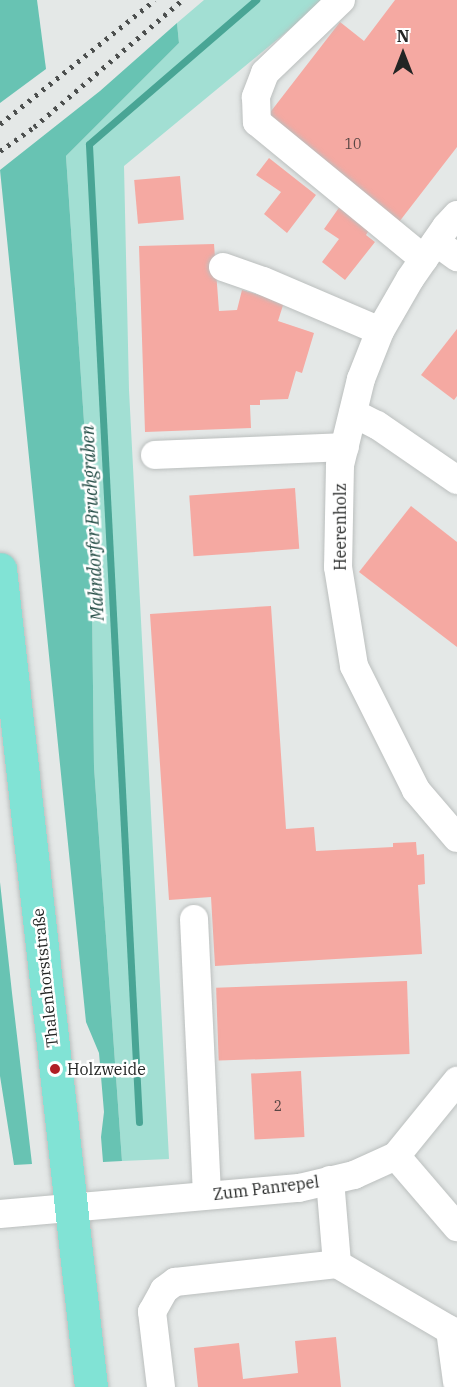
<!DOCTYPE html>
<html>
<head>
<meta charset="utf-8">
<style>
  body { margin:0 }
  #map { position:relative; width:457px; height:1387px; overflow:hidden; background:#e4e8e7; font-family:"IBM Plex Serif",serif }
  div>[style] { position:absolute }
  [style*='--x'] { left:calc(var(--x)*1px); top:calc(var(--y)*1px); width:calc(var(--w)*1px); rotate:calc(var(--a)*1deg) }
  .green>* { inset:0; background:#a2dfd3 }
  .forest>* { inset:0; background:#68c3b3 }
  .stream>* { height:7px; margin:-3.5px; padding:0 3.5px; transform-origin:3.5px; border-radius:3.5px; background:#49a595 }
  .building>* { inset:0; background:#f5a9a2; transform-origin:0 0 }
  .roads { filter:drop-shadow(0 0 2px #bbbfbe) drop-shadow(0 0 2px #bbbfbe) }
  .minor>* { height:28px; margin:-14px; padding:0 14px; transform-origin:14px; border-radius:14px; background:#fff }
  .major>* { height:33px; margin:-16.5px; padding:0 16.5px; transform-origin:16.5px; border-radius:16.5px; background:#81e3d5 }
  .rail>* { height:4.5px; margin-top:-2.25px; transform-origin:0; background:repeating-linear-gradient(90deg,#4c4f4e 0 3px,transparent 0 9px) }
  .dots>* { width:16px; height:16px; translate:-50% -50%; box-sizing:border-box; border:3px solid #fff; border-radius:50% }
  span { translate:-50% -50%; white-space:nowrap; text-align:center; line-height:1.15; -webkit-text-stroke:5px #fff; paint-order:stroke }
  .number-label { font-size:14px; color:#584644 }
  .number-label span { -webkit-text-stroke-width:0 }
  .street-label { font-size:16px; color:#232524 }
  .poi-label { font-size:16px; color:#232524 }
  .left { translate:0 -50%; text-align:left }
  .water-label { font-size:18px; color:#224b44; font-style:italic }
  .north { position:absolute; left:373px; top:24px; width:60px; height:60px; -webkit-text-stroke:4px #fff; paint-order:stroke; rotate:0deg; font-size:16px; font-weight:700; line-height:24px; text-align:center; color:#232524 }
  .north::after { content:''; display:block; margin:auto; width:21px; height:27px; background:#232524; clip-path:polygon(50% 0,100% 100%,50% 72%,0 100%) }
</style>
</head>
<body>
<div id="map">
  <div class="green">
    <i style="clip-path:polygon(204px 0,325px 0,124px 166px,129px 390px,169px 1159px,122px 1161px,94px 767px,91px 525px,66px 156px,179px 43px,177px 23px)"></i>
  </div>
  <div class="forest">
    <i style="clip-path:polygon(0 0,37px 0,46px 69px,0 103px)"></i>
    <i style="clip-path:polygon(177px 23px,179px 43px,66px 156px,91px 525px,94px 767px,122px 1161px,103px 1162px,101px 1137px,104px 1112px,99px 1053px,86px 1022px,0 170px,100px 91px)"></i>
    <i style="clip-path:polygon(0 882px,12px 993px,32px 1164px,14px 1165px,0 1076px)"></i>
  </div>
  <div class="stream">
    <i style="--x:139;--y:1122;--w:979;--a:-92.93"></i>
    <i style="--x:89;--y:144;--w:221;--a:-40.8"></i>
  </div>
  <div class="building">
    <i style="clip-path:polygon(395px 0,457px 0,457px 147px,399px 222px,265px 119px,340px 22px,364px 41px)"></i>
    <i style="clip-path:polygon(269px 158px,316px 195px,287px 233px,264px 214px,281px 192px,256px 175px)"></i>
    <i style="left:180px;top:176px;width:44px;height:46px;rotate:85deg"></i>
    <i style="clip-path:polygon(343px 202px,372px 225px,366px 235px,375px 242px,345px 280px,322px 262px,339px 239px,324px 229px)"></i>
    <i style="clip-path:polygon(214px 244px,219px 311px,237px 310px,242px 290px,284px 302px,278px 321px,314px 333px,302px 373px,296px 371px,288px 399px,260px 400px,260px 405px,250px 405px,251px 428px,145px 432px,139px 246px)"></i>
    <i style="clip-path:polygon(457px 329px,457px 396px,454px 400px,421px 375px)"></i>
    <i style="left:295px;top:488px;width:61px;height:106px;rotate:86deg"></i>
    <i style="clip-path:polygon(411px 506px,457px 542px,457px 647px,359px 572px)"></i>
    <i style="clip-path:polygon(271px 606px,286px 829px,314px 827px,316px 851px,393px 847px,393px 843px,416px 842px,417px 855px,424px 854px,425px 884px,418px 885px,422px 954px,215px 966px,211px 897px,169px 900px,150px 614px)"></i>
    <i style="left:407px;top:981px;width:73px;height:191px;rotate:88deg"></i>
    <i style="left:301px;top:1071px;width:66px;height:50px;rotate:87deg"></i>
    <i style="clip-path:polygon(336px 1337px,341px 1387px,198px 1387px,194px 1348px,239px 1343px,243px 1379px,298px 1373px,295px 1341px)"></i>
  </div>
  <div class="roads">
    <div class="minor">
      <i style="--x:341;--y:0;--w:105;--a:136.2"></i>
      <i style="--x:265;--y:73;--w:26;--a:111"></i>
      <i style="--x:256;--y:97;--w:25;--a:88"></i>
      <i style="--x:257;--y:122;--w:216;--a:39.4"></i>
      <i style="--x:457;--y:215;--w:16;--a:133"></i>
      <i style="--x:446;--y:227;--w:63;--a:124.7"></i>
      <i style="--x:410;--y:279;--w:60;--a:120"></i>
      <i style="--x:380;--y:331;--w:52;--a:111.6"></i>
      <i style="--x:361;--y:379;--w:89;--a:103.7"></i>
      <i style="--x:340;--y:465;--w:102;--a:91.1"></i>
      <i style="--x:338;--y:567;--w:100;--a:80.8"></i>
      <i style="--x:354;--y:666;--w:139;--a:63.4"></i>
      <i style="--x:416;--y:790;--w:63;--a:49.5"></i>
      <i style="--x:436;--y:242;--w:26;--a:36"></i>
      <i style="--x:223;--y:267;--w:42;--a:19.3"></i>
      <i style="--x:263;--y:281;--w:127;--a:23.1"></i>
      <i style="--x:353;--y:413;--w:27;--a:27"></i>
      <i style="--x:377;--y:425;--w:97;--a:34.5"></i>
      <i style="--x:155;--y:455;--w:190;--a:-2.4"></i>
      <i style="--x:194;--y:919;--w:276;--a:87.3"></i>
      <i style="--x:396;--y:1156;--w:94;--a:49.3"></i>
      <i style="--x:330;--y:1180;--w:84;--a:85.2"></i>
      <i style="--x:0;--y:1214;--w:300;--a:-5"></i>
      <i style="--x:299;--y:1188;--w:57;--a:-13.3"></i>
      <i style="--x:354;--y:1175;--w:46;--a:-24.3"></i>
      <i style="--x:396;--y:1156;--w:97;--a:-50.9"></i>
      <i style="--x:161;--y:1387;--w:76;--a:-96.8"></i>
      <i style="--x:152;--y:1312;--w:25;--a:-61"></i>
      <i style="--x:164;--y:1290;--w:14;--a:-36"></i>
      <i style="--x:175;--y:1282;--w:163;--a:-6.3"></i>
      <i style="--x:337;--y:1264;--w:131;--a:30.3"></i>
      <i style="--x:450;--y:1330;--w:52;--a:82.3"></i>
    </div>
    <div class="major">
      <i style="--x:0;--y:569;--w:823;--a:83.65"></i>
    </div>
  </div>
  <div class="rail">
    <i style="--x:0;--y:124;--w:198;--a:-38.7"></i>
    <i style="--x:0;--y:151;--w:42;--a:-35.2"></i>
    <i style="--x:34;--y:127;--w:195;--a:-40.6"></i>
  </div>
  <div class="dots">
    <i style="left:55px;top:1069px;background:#b01f25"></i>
  </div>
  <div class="number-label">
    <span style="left:353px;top:144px">10</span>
    <span style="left:278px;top:1106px">2</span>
  </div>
  <div class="street-label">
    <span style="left:340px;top:527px;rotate:-90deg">Heerenholz</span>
    <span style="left:45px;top:978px;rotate:-96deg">Thalenhorststraße</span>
    <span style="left:266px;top:1188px;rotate:-7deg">Zum Panrepel</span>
  </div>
  <div class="poi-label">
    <span class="left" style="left:67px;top:1069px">Holzweide</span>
  </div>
  <div class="water-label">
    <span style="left:93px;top:523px;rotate:-93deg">Mahndorfer Bruchgraben</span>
  </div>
  <div class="north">N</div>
</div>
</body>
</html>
